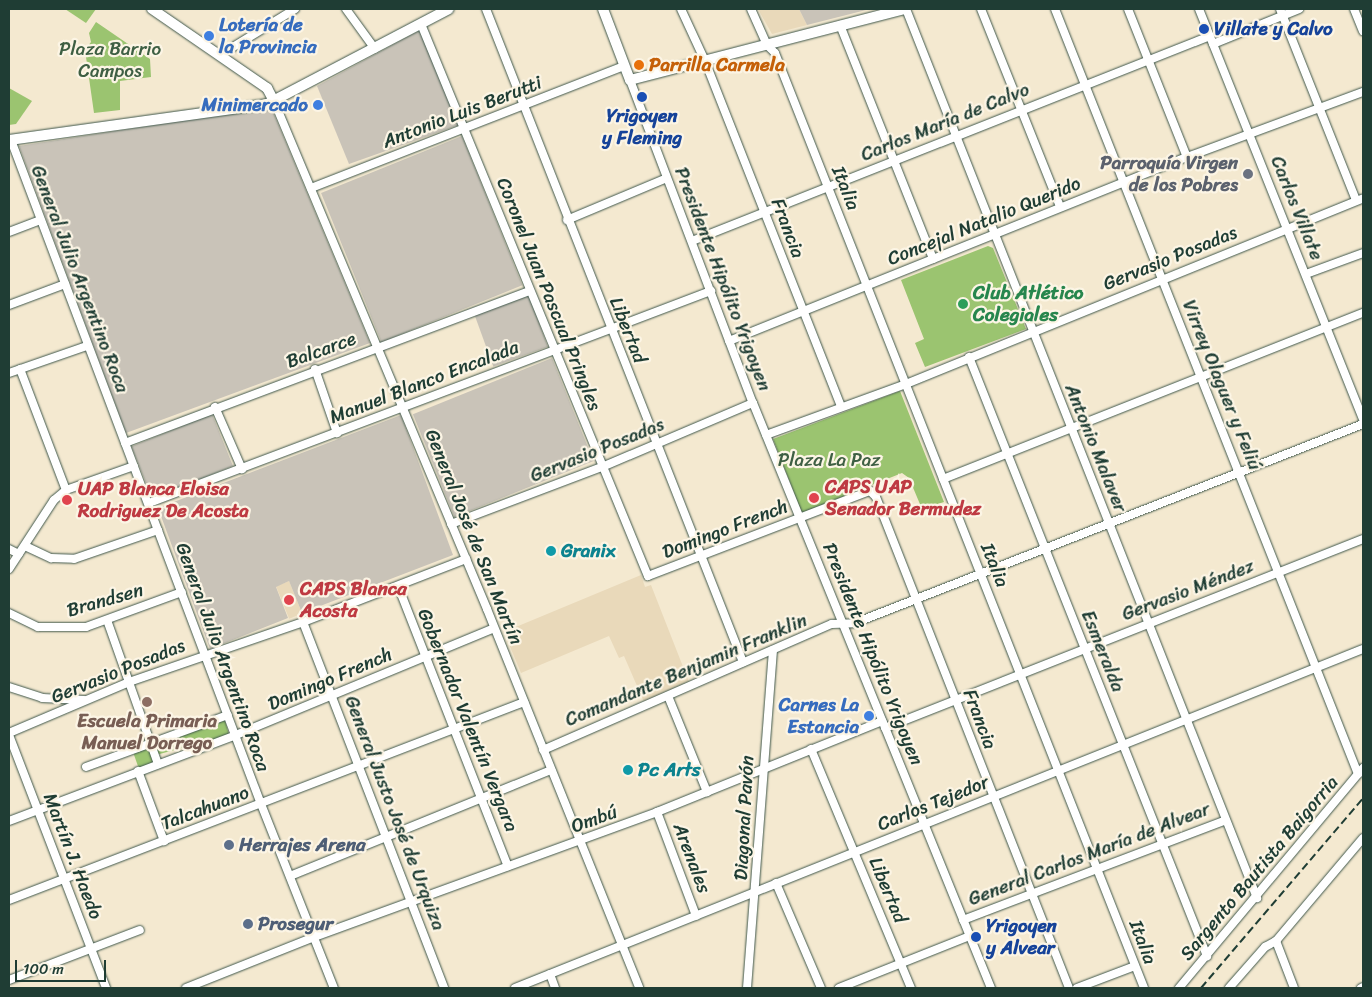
<!DOCTYPE html>
<html>
<head>
<meta charset="utf-8">
<style>
  body { margin:0 }
  #map { position:relative; width:1372px; height:997px; overflow:hidden; background:#f4e9d0; font-family:Sriracha,sans-serif }
  div>[style] { position:absolute }
  [style*='--x'] { left:calc(var(--x)*1px); top:calc(var(--y)*1px); width:calc(var(--w)*1px); rotate:calc(var(--a)*1deg) }
  .built>* { inset:0; background:#e9d9ba; transform-origin:0 0 }
  .industrial>* { inset:0; background:#c9c3b8; transform-origin:0 0 }
  .green>* { inset:0; background:#9bc470; transform-origin:0 0 }
  .roads { filter:drop-shadow(0 0 1px #3f574b) drop-shadow(0 0 1px #3f574b) }
  .minor>* { height:8px; margin:-4px; padding:0 4px; transform-origin:4px; border-radius:4px; background:#fff }
  .major>* { height:10px; margin:-5px; padding:0 5px; transform-origin:5px; border-radius:5px; background:#fff }
  .rail>* { height:2px; margin-top:-1px; transform-origin:0; background:repeating-linear-gradient(90deg,#1f3d34 0 8px,transparent 0 12px) }
  .dots>* { width:14px; height:14px; translate:-50% -50%; box-sizing:border-box; border:2px solid #fcf5e5; border-radius:50% }
  span { translate:-50% -50%; white-space:nowrap; text-align:center; line-height:1.15; -webkit-text-stroke:4.5px #fcf5e5; paint-order:stroke }
  .shop-label { font-size:19px; color:#366cbe; font-weight:700 }
  .left { translate:0 -50%; text-align:left }
  .right { translate:-100% -50%; text-align:right }
  .transit-label { font-size:19px; color:#164399; font-weight:700 }
  .park-label { font-size:19px; color:#3e5f43 }
  .food-label { font-size:19px; color:#c56008; font-weight:700 }
  .street-label { font-size:19px; color:#1f3d34 }
  .worship-label { font-size:19px; color:#5b616d; font-weight:700 }
  .leisure-label { font-size:19px; color:#27864d; font-weight:700 }
  .health-label { font-size:19px; color:#be3a42; font-weight:700 }
  .culture-label { font-size:19px; color:#0d838f; font-weight:700 }
  .education-label { font-size:19px; color:#785e54; font-weight:700 }
  .service-label { font-size:19px; color:#4e5e75; font-weight:700 }
  .frame { position:absolute; inset:0; border:10px solid #1f3d34; pointer-events:none }
  .scale { position:absolute; left:15px; top:960px; width:91px; height:22px; box-sizing:border-box; border:2px solid #1f3d34; border-top:0; padding-left:6px; font-size:15px; line-height:18px; white-space:nowrap; color:#1f3d34; -webkit-text-stroke:4px #fcf5e5; paint-order:stroke }
</style>
</head>
<body>
<div id="map">
  <div class="built">
    <i style="clip-path:polygon(758px 9px,799px 9px,807px 25px,772px 34px)"></i>
    <i style="clip-path:polygon(641px 575px,645px 587px,651px 585px,689px 682px,644px 702px,624px 656px,619px 658px,609px 636px,521px 673px,504px 632px)"></i>
    <i style="left:289px;top:581px;width:35px;height:14px;rotate:68deg"></i>
  </div>
  <div class="industrial">
    <i style="clip-path:polygon(799px 9px,870px 9px,807px 25px)"></i>
    <i style="clip-path:polygon(420px 30px,459px 125px,349px 164px,317px 86px)"></i>
    <i style="clip-path:polygon(271px 107px,370px 343px,126px 433px,19px 146px)"></i>
    <i style="left:462px;top:136px;width:161px;height:152px;rotate:68deg"></i>
    <i style="left:529px;top:295px;width:55px;height:58px;rotate:70deg"></i>
    <i style="left:552px;top:358px;width:111px;height:150px;rotate:68deg"></i>
    <i style="left:212px;top:414px;width:56px;height:87px;rotate:68deg"></i>
    <i style="clip-path:polygon(401px 415px,453px 555px,302px 613px,289px 581px,276px 587px,288px 618px,210px 649px,158px 508px)"></i>
  </div>
  <div class="green">
    <i style="clip-path:polygon(65px 9px,96px 9px,86px 23px)"></i>
    <i style="clip-path:polygon(96px 22px,150px 59px,151px 77px,120px 81px,120px 110px,94px 113px,85px 50px,91px 42px,89px 33px)"></i>
    <i style="clip-path:polygon(9px 88px,32px 101px,16px 124px,9px 125px)"></i>
    <i style="clip-path:polygon(988px 246px,993px 248px,1026px 329px,925px 367px,915px 343px,924px 339px,901px 280px)"></i>
    <i style="clip-path:polygon(900px 391px,944px 502px,922px 509px,909px 478px,902px 473px,802px 513px,773px 439px)"></i>
    <i style="left:225px;top:720px;width:16px;height:74px;rotate:75deg"></i>
    <i style="clip-path:polygon(150px 747px,155px 761px,139px 769px,133px 752px)"></i>
  </div>
  <div class="roads">
    <div class="minor">
      <i style="--x:346;--y:9;--w:49;--a:54.1"></i>
      <i style="--x:486;--y:9;--w:702;--a:68.52"></i>
      <i style="--x:681;--y:9;--w:57;--a:65.2"></i>
      <i style="--x:705;--y:61;--w:372;--a:68.5"></i>
      <i style="--x:751;--y:9;--w:39;--a:66"></i>
      <i style="--x:767;--y:45;--w:11;--a:45"></i>
      <i style="--x:775;--y:53;--w:1005;--a:68.46"></i>
      <i style="--x:906;--y:9;--w:956;--a:68.45"></i>
      <i style="--x:981;--y:9;--w:213;--a:68.2"></i>
      <i style="--x:1055;--y:9;--w:823;--a:68.39"></i>
      <i style="--x:1128;--y:9;--w:159;--a:68.3"></i>
      <i style="--x:1199;--y:9;--w:442;--a:68.2"></i>
      <i style="--x:1280;--y:9;--w:206;--a:68.3"></i>
      <i style="--x:1354;--y:9;--w:24;--a:68"></i>
      <i style="--x:421;--y:24;--w:597;--a:67.65"></i>
      <i style="--x:648;--y:576;--w:238;--a:-21"></i>
      <i style="--x:870;--y:491;--w:8;--a:45"></i>
      <i style="--x:876;--y:497;--w:528;--a:68.54"></i>
      <i style="--x:840;--y:25;--w:252;--a:68.3"></i>
      <i style="--x:1213;--y:44;--w:93;--a:-22.1"></i>
      <i style="--x:220;--y:55;--w:88;--a:-31.5"></i>
      <i style="--x:630;--y:80;--w:346;--a:69.2"></i>
      <i style="--x:753;--y:403;--w:632;--a:67.86"></i>
      <i style="--x:274;--y:101;--w:551;--a:67.25"></i>
      <i style="--x:487;--y:609;--w:408;--a:68.1"></i>
      <i style="--x:11;--y:140;--w:710;--a:69.37"></i>
      <i style="--x:261;--y:804;--w:198;--a:68.4"></i>
      <i style="--x:311;--y:188;--w:336;--a:-21.3"></i>
      <i style="--x:567;--y:220;--w:108;--a:-22.8"></i>
      <i style="--x:9;--y:232;--w:33;--a:-21"></i>
      <i style="--x:692;--y:241;--w:557;--a:-21.59"></i>
      <i style="--x:1306;--y:274;--w:61;--a:-20.2"></i>
      <i style="--x:9;--y:305;--w:60;--a:-20.6"></i>
      <i style="--x:729;--y:341;--w:494;--a:-21.9"></i>
      <i style="--x:1187;--y:157;--w:188;--a:-20.3"></i>
      <i style="--x:969;--y:357;--w:645;--a:68.33"></i>
      <i style="--x:20;--y:369;--w:129;--a:69.2"></i>
      <i style="--x:315;--y:369;--w:68;--a:71"></i>
      <i style="--x:9;--y:373;--w:83;--a:-19.1"></i>
      <i style="--x:215;--y:407;--w:68;--a:66.5"></i>
      <i style="--x:766;--y:435;--w:149;--a:-20"></i>
      <i style="--x:906;--y:384;--w:493;--a:-22.1"></i>
      <i style="--x:125;--y:443;--w:432;--a:-20.6"></i>
      <i style="--x:943;--y:479;--w:452;--a:-21.6"></i>
      <i style="--x:149;--y:503;--w:601;--a:-20.67"></i>
      <i style="--x:451;--y:524;--w:161;--a:-20.7"></i>
      <i style="--x:602;--y:467;--w:164;--a:-23"></i>
      <i style="--x:25;--y:546;--w:29;--a:25"></i>
      <i style="--x:51;--y:558;--w:23;--a:2"></i>
      <i style="--x:74;--y:559;--w:89;--a:-19"></i>
      <i style="--x:9;--y:549;--w:11;--a:27"></i>
      <i style="--x:9;--y:569;--w:82;--a:-56.9"></i>
      <i style="--x:54;--y:500;--w:16;--a:-40"></i>
      <i style="--x:66;--y:490;--w:72;--a:-19.4"></i>
      <i style="--x:398;--y:586;--w:301;--a:68.6"></i>
      <i style="--x:9;--y:613;--w:32;--a:26"></i>
      <i style="--x:38;--y:627;--w:48;--a:0"></i>
      <i style="--x:86;--y:627;--w:102;--a:-20"></i>
      <i style="--x:107;--y:620;--w:153;--a:70.5"></i>
      <i style="--x:303;--y:622;--w:392;--a:68.9"></i>
      <i style="--x:9;--y:687;--w:35;--a:18"></i>
      <i style="--x:42;--y:698;--w:42;--a:2.7"></i>
      <i style="--x:668;--y:696;--w:104;--a:67.9"></i>
      <i style="--x:885;--y:728;--w:514;--a:-21.57"></i>
      <i style="--x:9;--y:733;--w:130;--a:-23"></i>
      <i style="--x:129;--y:682;--w:184;--a:-19"></i>
      <i style="--x:303;--y:622;--w:175;--a:-21.1"></i>
      <i style="--x:9;--y:735;--w:271;--a:69"></i>
      <i style="--x:811;--y:749;--w:259;--a:67.3"></i>
      <i style="--x:543;--y:750;--w:315;--a:-23.6"></i>
      <i style="--x:832;--y:624;--w:23;--a:-2"></i>
      <i style="--x:855;--y:623;--w:546;--a:-21.39"></i>
      <i style="--x:86;--y:767;--w:151;--a:-20.1"></i>
      <i style="--x:138;--y:771;--w:75;--a:69.6"></i>
      <i style="--x:657;--y:812;--w:111;--a:69.4"></i>
      <i style="--x:9;--y:821;--w:243;--a:-20.7"></i>
      <i style="--x:236;--y:735;--w:279;--a:-22.5"></i>
      <i style="--x:290;--y:876;--w:282;--a:-22.1"></i>
      <i style="--x:776;--y:883;--w:114;--a:66.8"></i>
      <i style="--x:9;--y:900;--w:552;--a:-21.03"></i>
      <i style="--x:963;--y:920;--w:281;--a:-20.8"></i>
      <i style="--x:1276;--y:941;--w:50;--a:69"></i>
      <i style="--x:550;--y:974;--w:15;--a:70"></i>
      <i style="--x:9;--y:980;--w:140;--a:-20.9"></i>
      <i style="--x:186;--y:988;--w:138;--a:-21.7"></i>
      <i style="--x:314;--y:937;--w:365;--a:-20"></i>
      <i style="--x:657;--y:812;--w:243;--a:-22"></i>
      <i style="--x:515;--y:988;--w:913;--a:-21.79"></i>
      <i style="--x:747;--y:988;--w:339;--a:-85.6"></i>
      <i style="--x:839;--y:988;--w:141;--a:-21.7"></i>
      <i style="--x:1077;--y:988;--w:62;--a:-20.8"></i>
      <i style="--x:1179;--y:988;--w:287;--a:-50.1"></i>
      <i style="--x:1229;--y:988;--w:55;--a:-48.7"></i>
      <i style="--x:1265;--y:947;--w:13;--a:-29"></i>
      <i style="--x:1276;--y:941;--w:135;--a:-49.8"></i>
      <i style="--x:1361;--y:988;--w:2;--a:-27"></i>
    </div>
    <div class="major">
      <i style="--x:152;--y:9;--w:140;--a:34.5"></i>
      <i style="--x:267;--y:88;--w:15;--a:62"></i>
      <i style="--x:603;--y:9;--w:76;--a:69.2"></i>
      <i style="--x:630;--y:80;--w:284;--a:-14.5"></i>
      <i style="--x:9;--y:140;--w:260;--a:-7.9"></i>
      <i style="--x:267;--y:104;--w:205;--a:-27.6"></i>
    </div>
  </div>
  <div class="rail">
    <i style="--x:1201;--y:988;--w:250;--a:-49.5"></i>
  </div>
  <div class="dots">
    <i style="left:1204px;top:29px;background:#1a4fb4"></i>
    <i style="left:209px;top:36px;background:#3f7fe0"></i>
    <i style="left:639px;top:65px;background:#e8710a"></i>
    <i style="left:642px;top:97px;background:#1a4fb4"></i>
    <i style="left:318px;top:105px;background:#3f7fe0"></i>
    <i style="left:1248px;top:174px;background:#6b7280"></i>
    <i style="left:963px;top:304px;background:#2e9e5b"></i>
    <i style="left:814px;top:498px;background:#e0444e"></i>
    <i style="left:67px;top:500px;background:#e0444e"></i>
    <i style="left:551px;top:551px;background:#0f9aa8"></i>
    <i style="left:289px;top:600px;background:#e0444e"></i>
    <i style="left:147px;top:702px;background:#8d6e63"></i>
    <i style="left:869px;top:716px;background:#3f7fe0"></i>
    <i style="left:628px;top:770px;background:#0f9aa8"></i>
    <i style="left:229px;top:845px;background:#5c6f8a"></i>
    <i style="left:248px;top:924px;background:#5c6f8a"></i>
    <i style="left:976px;top:937px;background:#1a4fb4"></i>
  </div>
  <div class="shop-label">
    <span class="left" style="left:219px;top:36px">Lotería de<br>la Provincia</span>
    <span class="right" style="left:308px;top:105px">Minimercado</span>
    <span class="right" style="left:859px;top:716px">Carnes La<br>Estancia</span>
  </div>
  <div class="transit-label">
    <span class="left" style="left:1214px;top:29px">Villate y Calvo</span>
    <span style="left:642px;top:127px">Yrigoyen<br>y Fleming</span>
    <span class="left" style="left:986px;top:937px">Yrigoyen<br>y Alvear</span>
  </div>
  <div class="park-label">
    <span style="left:110px;top:60px">Plaza Barrio<br>Campos</span>
    <span style="left:829px;top:460px">Plaza La Paz</span>
  </div>
  <div class="food-label">
    <span class="left" style="left:649px;top:65px">Parrilla Carmela</span>
  </div>
  <div class="street-label">
    <span style="left:462px;top:112px;rotate:-21deg">Antonio Luis Berutti</span>
    <span style="left:945px;top:122px;rotate:-22deg">Carlos María de Calvo</span>
    <span style="left:846px;top:188px;rotate:68deg">Italia</span>
    <span style="left:1297px;top:208px;rotate:68deg">Carlos Villate</span>
    <span style="left:984px;top:221px;rotate:-22deg">Concejal Natalio Querido</span>
    <span style="left:788px;top:228px;rotate:69deg">Francia</span>
    <span style="left:1170px;top:258px;rotate:-22deg">Gervasio Posadas</span>
    <span style="left:80px;top:279px;rotate:69deg">General Julio Argentino Roca</span>
    <span style="left:723px;top:279px;rotate:69deg">Presidente Hipólito Yrigoyen</span>
    <span style="left:549px;top:294px;rotate:68deg">Coronel Juan Pascual Pringles</span>
    <span style="left:628px;top:330px;rotate:68deg">Libertad</span>
    <span style="left:321px;top:350px;rotate:-20deg">Balcarce</span>
    <span style="left:424px;top:382px;rotate:-21deg">Manuel Blanco Encalada</span>
    <span style="left:1222px;top:385px;rotate:68deg">Virrey Olaguer y Feliú</span>
    <span style="left:1096px;top:448px;rotate:68deg">Antonio Malaver</span>
    <span style="left:597px;top:450px;rotate:-22deg">Gervasio Posadas</span>
    <span style="left:725px;top:529px;rotate:-21deg">Domingo French</span>
    <span style="left:474px;top:537px;rotate:68deg">General José de San Martín</span>
    <span style="left:995px;top:565px;rotate:68deg">Italia</span>
    <span style="left:1188px;top:590px;rotate:-21deg">Gervasio Méndez</span>
    <span style="left:105px;top:600px;rotate:-16deg">Brandsen</span>
    <span style="left:1103px;top:651px;rotate:68deg">Esmeralda</span>
    <span style="left:873px;top:654px;rotate:68deg">Presidente Hipólito Yrigoyen</span>
    <span style="left:223px;top:657px;rotate:70deg">General Julio Argentino Roca</span>
    <span style="left:686px;top:670px;rotate:-23deg">Comandante Benjamin Franklin</span>
    <span style="left:118px;top:671px;rotate:-22deg">Gervasio Posadas</span>
    <span style="left:330px;top:679px;rotate:-23deg">Domingo French</span>
    <span style="left:980px;top:719px;rotate:69deg">Francia</span>
    <span style="left:468px;top:720px;rotate:68deg">Gobernador Valentín Vergara</span>
    <span style="left:933px;top:803px;rotate:-22deg">Carlos Tejedor</span>
    <span style="left:205px;top:808px;rotate:-21deg">Talcahuano</span>
    <span style="left:395px;top:813px;rotate:69deg">General Justo José de Urquiza</span>
    <span style="left:744px;top:818px;rotate:-87deg">Diagonal Pavón</span>
    <span style="left:594px;top:819px;rotate:-20deg">Ombú</span>
    <span style="left:1089px;top:854px;rotate:-21deg">General Carlos María de Alvear</span>
    <span style="left:73px;top:856px;rotate:69deg">Martín J. Haedo</span>
    <span style="left:692px;top:858px;rotate:69deg">Arenales</span>
    <span style="left:1259px;top:868px;rotate:-50deg">Sargento Bautista Baigorria</span>
    <span style="left:888px;top:890px;rotate:67deg">Libertad</span>
    <span style="left:1143px;top:942px;rotate:69deg">Italia</span>
  </div>
  <div class="worship-label">
    <span class="right" style="left:1238px;top:174px">Parroquía Virgen<br>de los Pobres</span>
  </div>
  <div class="leisure-label">
    <span class="left" style="left:973px;top:304px">Club Atlético<br>Colegiales</span>
  </div>
  <div class="health-label">
    <span class="left" style="left:825px;top:498px">CAPS UAP<br>Senador Bermudez</span>
    <span class="left" style="left:78px;top:500px">UAP Blanca Eloisa<br>Rodriguez De Acosta</span>
    <span class="left" style="left:300px;top:600px">CAPS Blanca<br>Acosta</span>
  </div>
  <div class="culture-label">
    <span class="left" style="left:561px;top:551px">Granix</span>
    <span class="left" style="left:638px;top:770px">Pc Arts</span>
  </div>
  <div class="education-label">
    <span style="left:147px;top:732px">Escuela Primaria<br>Manuel Dorrego</span>
  </div>
  <div class="service-label">
    <span class="left" style="left:239px;top:845px">Herrajes Arena</span>
    <span class="left" style="left:258px;top:924px">Prosegur</span>
  </div>
  <div class="frame"></div>
  <div class="scale">100 m</div>
</div>
</body>
</html>
